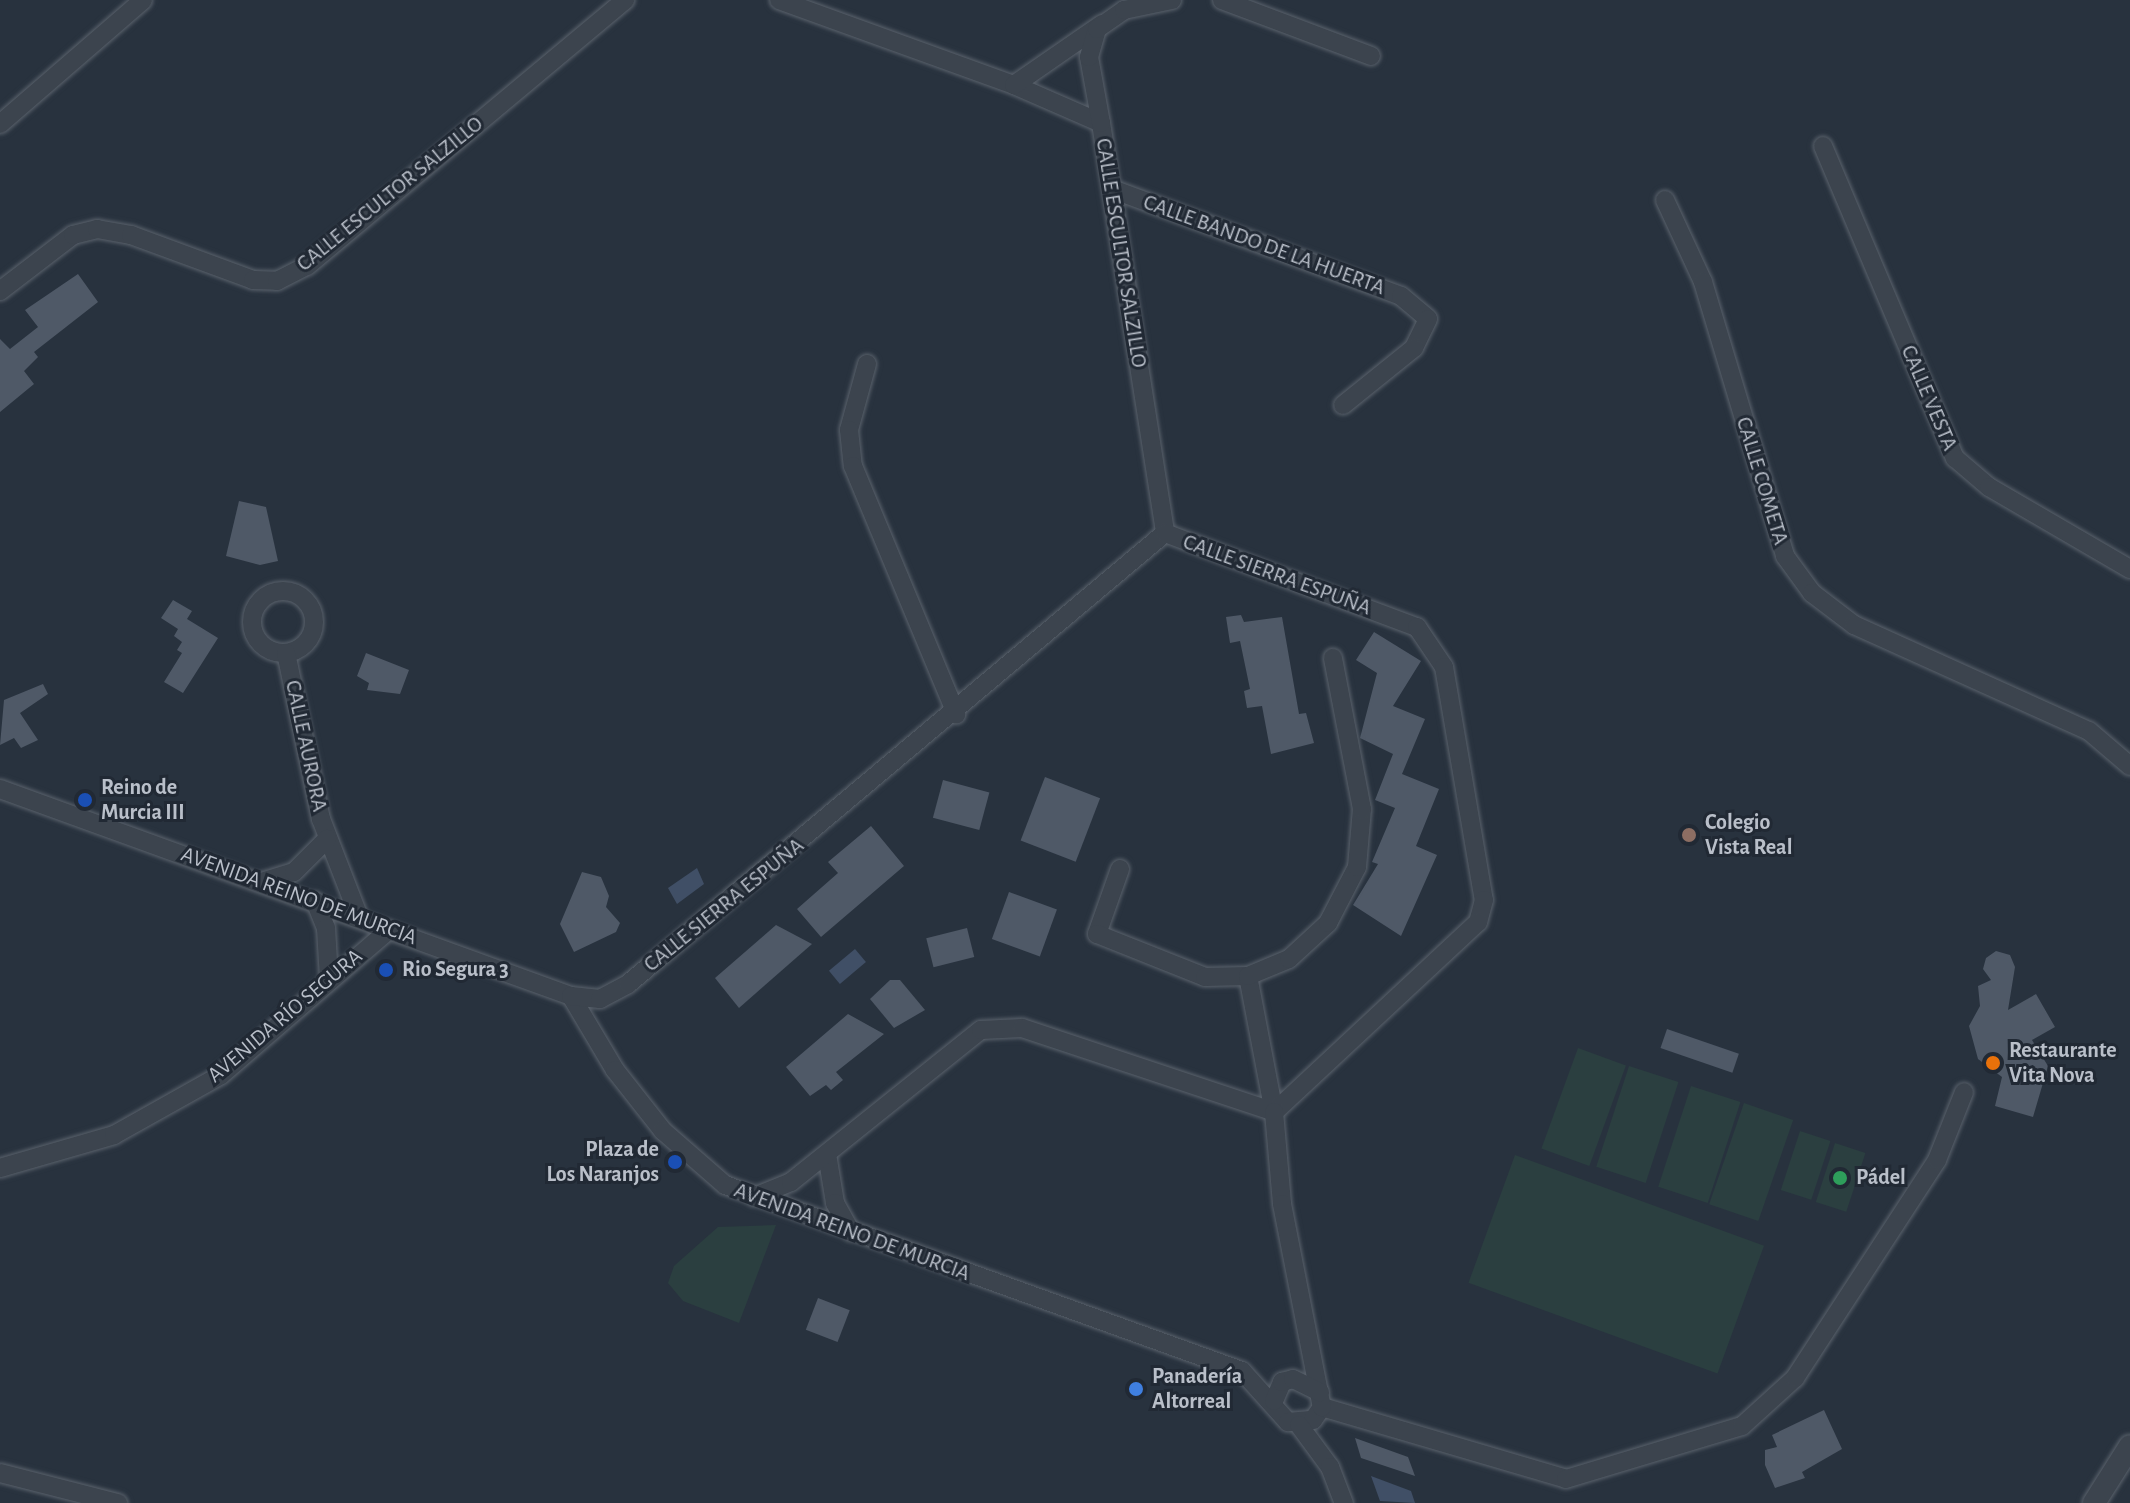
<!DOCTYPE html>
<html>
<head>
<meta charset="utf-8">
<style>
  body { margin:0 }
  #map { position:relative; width:2130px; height:1503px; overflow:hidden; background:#28323e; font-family:"Alegreya Sans",sans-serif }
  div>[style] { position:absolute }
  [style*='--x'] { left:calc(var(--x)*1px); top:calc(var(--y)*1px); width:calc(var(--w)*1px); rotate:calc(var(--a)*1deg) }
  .green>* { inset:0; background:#2b3f40; transform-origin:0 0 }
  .water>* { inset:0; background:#404f66; transform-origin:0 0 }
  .building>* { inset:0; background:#4f5967; transform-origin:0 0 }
  .roads { filter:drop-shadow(0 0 2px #5a626c) drop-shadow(0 0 2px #5a626c) }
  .minor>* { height:18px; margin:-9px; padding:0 9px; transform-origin:9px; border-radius:9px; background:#3c444e }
  .minor>.ring { margin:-9px; padding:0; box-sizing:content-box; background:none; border:18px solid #3c444e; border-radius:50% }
  .tertiary>* { height:22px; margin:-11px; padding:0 11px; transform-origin:11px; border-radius:11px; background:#3c444e }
  .dots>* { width:22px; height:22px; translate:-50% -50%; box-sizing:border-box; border:4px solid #212934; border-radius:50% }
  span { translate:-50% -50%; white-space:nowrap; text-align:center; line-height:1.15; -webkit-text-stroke:6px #212934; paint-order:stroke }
  .street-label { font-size:22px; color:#b9bfc9 }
  .poi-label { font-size:22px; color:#b9bfc9; font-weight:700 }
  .left { translate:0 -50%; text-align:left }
  .right { translate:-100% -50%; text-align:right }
</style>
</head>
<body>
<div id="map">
  <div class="green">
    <i style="left:1578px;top:1048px;width:51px;height:107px;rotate:20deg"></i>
    <i style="left:1629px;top:1066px;width:52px;height:106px;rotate:18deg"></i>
    <i style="left:1691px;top:1086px;width:52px;height:106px;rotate:18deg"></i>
    <i style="left:1744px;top:1103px;width:52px;height:107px;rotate:19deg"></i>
    <i style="left:1800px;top:1131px;width:32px;height:62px;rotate:18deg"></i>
    <i style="left:1835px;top:1143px;width:32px;height:62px;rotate:18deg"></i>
    <i style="left:1515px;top:1155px;width:265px;height:136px;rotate:20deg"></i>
    <i style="clip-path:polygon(776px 1225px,739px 1323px,683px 1301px,668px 1283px,674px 1266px,718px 1227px)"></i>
  </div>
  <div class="water">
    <i style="clip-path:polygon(697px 868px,704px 884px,677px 904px,668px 888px)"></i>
    <i style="left:855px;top:949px;width:17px;height:34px;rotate:50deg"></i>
    <i style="clip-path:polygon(1371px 1476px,1411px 1491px,1415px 1503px,1380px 1501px)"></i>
  </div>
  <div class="building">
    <i style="clip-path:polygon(78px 274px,98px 302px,34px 352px,38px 357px,24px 371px,34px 384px,0 412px,0 339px,10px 349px,38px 327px,25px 310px)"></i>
    <i style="clip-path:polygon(239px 501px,266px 507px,278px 561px,260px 565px,226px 556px)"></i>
    <i style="clip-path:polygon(173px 600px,192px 611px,187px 619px,218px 638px,183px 693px,164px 682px,182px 653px,177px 650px,182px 642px,174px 636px,178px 629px,161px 618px)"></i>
    <i style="clip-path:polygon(1241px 615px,1244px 622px,1282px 617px,1299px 714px,1306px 713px,1314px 743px,1271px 754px,1262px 706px,1247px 708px,1244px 691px,1250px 689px,1240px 641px,1230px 643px,1226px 617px)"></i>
    <i style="clip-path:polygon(1374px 632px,1421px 661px,1393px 706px,1425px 719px,1402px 774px,1439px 789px,1416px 846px,1437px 855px,1401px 936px,1353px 905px,1378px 864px,1372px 862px,1395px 808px,1375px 800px,1393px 754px,1360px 738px,1377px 673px,1356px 660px)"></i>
    <i style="clip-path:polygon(366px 653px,409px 670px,400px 694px,367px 690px,369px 683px,357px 676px)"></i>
    <i style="clip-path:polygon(43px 684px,48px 694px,20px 713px,38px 740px,21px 748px,14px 738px,0 745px,4px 700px)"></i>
    <i style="left:1045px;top:777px;width:59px;height:68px;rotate:21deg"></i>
    <i style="left:943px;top:780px;width:48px;height:39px;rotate:15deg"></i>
    <i style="clip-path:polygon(871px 826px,904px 866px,821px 937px,797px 909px,838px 873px,828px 862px)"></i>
    <i style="clip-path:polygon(582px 872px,601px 877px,609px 896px,606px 907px,620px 923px,616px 932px,574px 952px,560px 924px)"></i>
    <i style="left:1009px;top:892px;width:51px;height:50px;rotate:20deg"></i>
    <i style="clip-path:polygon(776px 925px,812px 944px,739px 1008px,715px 978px)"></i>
    <i style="left:967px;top:928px;width:30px;height:42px;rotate:76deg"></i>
    <i style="clip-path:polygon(1996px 951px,2010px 955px,2015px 967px,2008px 1010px,2036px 994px,2055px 1027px,2032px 1040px,2048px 1066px,2033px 1117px,1995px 1106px,2002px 1077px,1978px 1059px,1969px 1026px,1980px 1006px,1978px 986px,1991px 980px,1983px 969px,1986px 958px)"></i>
    <i style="clip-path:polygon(890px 980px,900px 980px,925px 1010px,894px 1028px,870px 999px)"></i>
    <i style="clip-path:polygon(848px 1014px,884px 1034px,836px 1072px,843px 1080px,831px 1090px,826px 1085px,810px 1096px,786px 1067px)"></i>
    <i style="left:1667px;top:1029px;width:76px;height:20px;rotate:19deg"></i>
    <i style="left:818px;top:1298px;width:34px;height:34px;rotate:21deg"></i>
    <i style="clip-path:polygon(1824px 1410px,1842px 1449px,1802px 1472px,1805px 1478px,1775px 1488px,1765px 1465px,1765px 1450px,1777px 1447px,1772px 1435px)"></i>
    <i style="clip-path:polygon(1355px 1438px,1408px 1457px,1415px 1476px,1361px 1458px)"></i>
  </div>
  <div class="roads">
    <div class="minor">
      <i style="--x:779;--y:0;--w:250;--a:19.9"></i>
      <i style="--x:1014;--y:85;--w:95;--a:23.6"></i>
      <i style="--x:1101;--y:123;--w:415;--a:81.1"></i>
      <i style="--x:1222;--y:0;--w:159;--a:20.6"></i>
      <i style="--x:1014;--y:85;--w:107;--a:-34.7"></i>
      <i style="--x:1101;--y:123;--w:67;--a:-100.3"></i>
      <i style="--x:1089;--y:57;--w:29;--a:-74"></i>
      <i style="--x:1097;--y:29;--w:33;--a:-35"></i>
      <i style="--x:1124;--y:10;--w:49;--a:-11.8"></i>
      <i style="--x:0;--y:124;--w:189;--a:-40.9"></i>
      <i style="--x:1823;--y:146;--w:339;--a:67.1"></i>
      <i style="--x:1955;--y:458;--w:45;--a:40.5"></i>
      <i style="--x:1989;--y:487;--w:163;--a:30.2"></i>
      <i style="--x:1112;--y:189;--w:308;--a:20.3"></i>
      <i style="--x:1401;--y:296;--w:35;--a:40"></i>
      <i style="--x:1428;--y:319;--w:32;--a:116"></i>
      <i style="--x:1414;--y:348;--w:91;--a:141.2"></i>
      <i style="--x:1665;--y:200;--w:90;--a:65.1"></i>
      <i style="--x:1703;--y:282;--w:286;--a:73.3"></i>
      <i style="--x:1785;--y:556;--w:46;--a:53.9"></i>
      <i style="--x:1812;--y:593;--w:53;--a:37.3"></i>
      <i style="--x:1854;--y:625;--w:258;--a:24.3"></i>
      <i style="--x:2089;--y:731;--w:54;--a:40.5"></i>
      <i style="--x:0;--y:291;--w:92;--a:-37.5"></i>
      <i style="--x:73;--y:235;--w:25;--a:-14"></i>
      <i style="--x:97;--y:229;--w:35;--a:10"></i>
      <i style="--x:131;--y:235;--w:130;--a:20.2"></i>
      <i style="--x:253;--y:280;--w:24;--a:2"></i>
      <i style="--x:277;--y:281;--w:34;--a:-27"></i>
      <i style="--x:307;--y:266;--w:415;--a:-39.9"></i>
      <i style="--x:867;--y:364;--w:68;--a:105.3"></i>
      <i style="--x:849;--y:430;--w:36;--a:84"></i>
      <i style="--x:853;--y:466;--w:269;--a:67.4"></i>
      <i class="ring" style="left:252px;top:591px;width:44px;height:44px"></i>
      <i style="--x:286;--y:653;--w:170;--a:78.1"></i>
      <i style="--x:321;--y:819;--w:105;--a:68.8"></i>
      <i style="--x:0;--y:789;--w:607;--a:19.93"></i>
      <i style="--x:571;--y:996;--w:86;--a:59.3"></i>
      <i style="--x:615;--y:1070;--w:78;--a:51.8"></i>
      <i style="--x:663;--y:1131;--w:82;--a:41.1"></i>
      <i style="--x:725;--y:1185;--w:549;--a:19.79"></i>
      <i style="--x:1242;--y:1371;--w:69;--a:48"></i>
      <i style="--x:1288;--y:1422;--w:25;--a:-5"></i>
      <i style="--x:1313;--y:1420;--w:16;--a:-55"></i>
      <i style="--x:1322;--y:1407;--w:254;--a:16.4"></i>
      <i style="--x:1566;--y:1479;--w:184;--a:-16.8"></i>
      <i style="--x:1742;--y:1426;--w:72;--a:-42.2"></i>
      <i style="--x:1795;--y:1378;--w:260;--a:-56.9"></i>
      <i style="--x:1937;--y:1160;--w:73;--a:-68.3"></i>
      <i style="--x:1120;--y:869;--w:69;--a:109.5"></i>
      <i style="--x:1097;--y:934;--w:116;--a:21.7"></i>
      <i style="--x:1205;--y:977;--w:43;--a:-1.3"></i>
      <i style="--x:1248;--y:976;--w:138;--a:79.2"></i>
      <i style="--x:261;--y:882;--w:34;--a:-17"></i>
      <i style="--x:294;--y:872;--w:47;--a:-45"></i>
      <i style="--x:315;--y:901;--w:29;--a:68"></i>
      <i style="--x:326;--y:928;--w:51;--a:86.6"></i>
      <i style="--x:1248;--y:976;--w:44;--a:-22.5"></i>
      <i style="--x:1289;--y:959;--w:53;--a:-42.7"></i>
      <i style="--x:1328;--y:923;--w:63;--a:-62.6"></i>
      <i style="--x:1357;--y:867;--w:58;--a:-85.1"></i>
      <i style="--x:1362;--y:809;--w:154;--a:-100.9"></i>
      <i style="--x:571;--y:996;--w:29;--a:6"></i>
      <i style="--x:600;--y:999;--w:32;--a:-28"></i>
      <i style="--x:628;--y:984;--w:701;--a:-40.03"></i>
      <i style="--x:1165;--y:533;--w:269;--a:20.5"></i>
      <i style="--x:1417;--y:627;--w:48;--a:56"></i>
      <i style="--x:1444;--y:667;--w:236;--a:80.3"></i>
      <i style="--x:1484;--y:900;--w:23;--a:105"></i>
      <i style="--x:1478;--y:922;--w:279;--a:137"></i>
      <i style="--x:827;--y:1154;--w:50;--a:80.7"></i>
      <i style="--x:835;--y:1203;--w:33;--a:61"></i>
      <i style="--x:0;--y:1168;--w:119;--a:-16.1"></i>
      <i style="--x:114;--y:1135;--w:123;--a:-29.3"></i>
      <i style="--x:221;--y:1075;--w:222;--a:-40.8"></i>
      <i style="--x:754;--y:1197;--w:40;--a:-22"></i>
      <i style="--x:791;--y:1182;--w:243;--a:-38.7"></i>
      <i style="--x:981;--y:1030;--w:41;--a:-2.8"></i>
      <i style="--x:1022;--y:1028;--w:266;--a:18.4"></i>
      <i style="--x:1274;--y:1112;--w:92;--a:85"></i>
      <i style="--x:1282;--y:1204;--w:207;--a:78.9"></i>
      <i style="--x:1274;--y:1401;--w:21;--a:-67"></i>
      <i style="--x:1282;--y:1382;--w:11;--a:-15"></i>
      <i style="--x:1293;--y:1379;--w:30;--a:26"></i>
      <i style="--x:1299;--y:1425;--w:52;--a:53.6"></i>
      <i style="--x:1330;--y:1467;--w:39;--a:69"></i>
      <i style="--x:0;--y:1473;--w:122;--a:14.3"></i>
    </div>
    <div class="tertiary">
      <i style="--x:2094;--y:1503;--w:67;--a:-57.7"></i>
    </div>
  </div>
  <div class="dots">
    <i style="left:85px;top:800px;background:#1a4fb4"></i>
    <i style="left:1689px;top:835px;background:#8d6e63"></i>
    <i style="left:386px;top:970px;background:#1a4fb4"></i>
    <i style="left:1993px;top:1063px;background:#e8710a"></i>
    <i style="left:675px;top:1162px;background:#1a4fb4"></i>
    <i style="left:1840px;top:1178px;background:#2e9e5b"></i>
    <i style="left:1136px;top:1389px;background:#3f7fe0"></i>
  </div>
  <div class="street-label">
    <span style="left:390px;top:194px;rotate:-39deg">CALLE ESCULTOR SALZILLO</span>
    <span style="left:1264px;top:245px;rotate:20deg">CALLE BANDO DE LA HUERTA</span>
    <span style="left:1121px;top:253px;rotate:81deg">CALLE ESCULTOR SALZILLO</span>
    <span style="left:1929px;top:398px;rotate:67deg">CALLE VESTA</span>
    <span style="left:1762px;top:481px;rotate:73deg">CALLE COMETA</span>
    <span style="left:1277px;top:575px;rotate:20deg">CALLE SIERRA ESPUÑA</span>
    <span style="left:306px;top:746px;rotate:78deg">CALLE AURORA</span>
    <span style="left:299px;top:896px;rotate:20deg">AVENIDA REINO DE MURCIA</span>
    <span style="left:724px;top:905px;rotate:-39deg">CALLE SIERRA ESPUÑA</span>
    <span style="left:285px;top:1016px;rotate:-40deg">AVENIDA RÍO SEGURA</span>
    <span style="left:852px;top:1232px;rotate:20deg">AVENIDA REINO DE MURCIA</span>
  </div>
  <div class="poi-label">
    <span class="left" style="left:101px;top:800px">Reino de<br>Murcia III</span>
    <span class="left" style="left:1705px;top:835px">Colegio<br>Vista Real</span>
    <span class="left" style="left:402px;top:970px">Rio Segura 3</span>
    <span class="left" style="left:2009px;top:1063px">Restaurante<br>Vita Nova</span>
    <span class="right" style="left:659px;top:1162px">Plaza de<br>Los Naranjos</span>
    <span class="left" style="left:1856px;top:1178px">Pádel</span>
    <span class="left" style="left:1152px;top:1389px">Panadería<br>Altorreal</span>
  </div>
</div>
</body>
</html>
